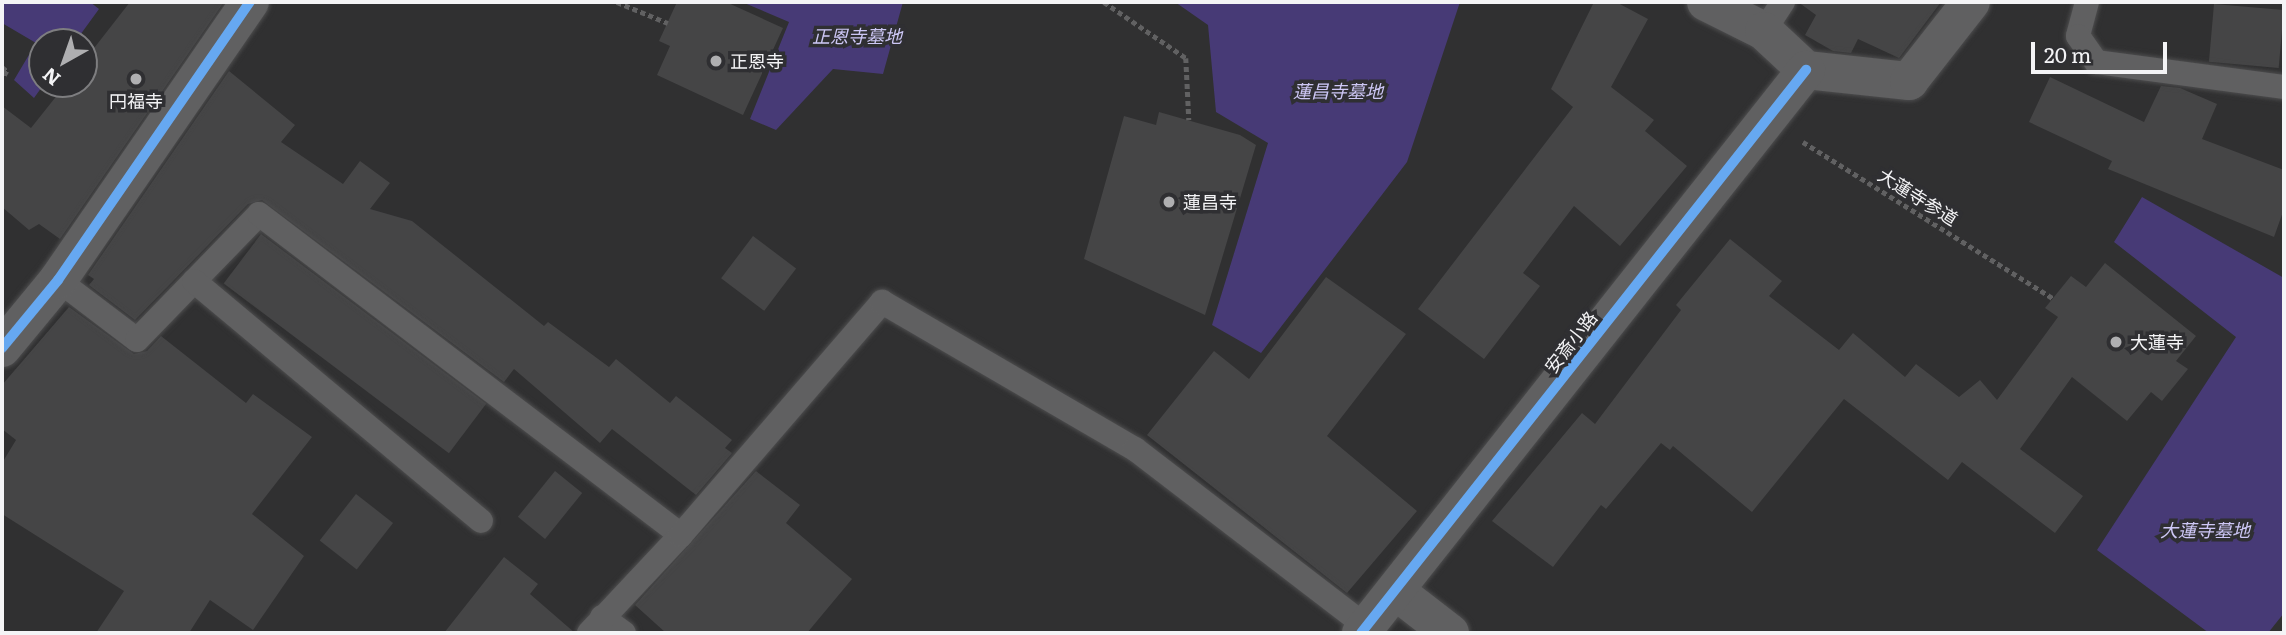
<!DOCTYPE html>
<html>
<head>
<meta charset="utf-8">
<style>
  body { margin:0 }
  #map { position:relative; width:2286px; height:635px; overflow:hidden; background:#303031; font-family:Literata,"Noto Sans JP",serif }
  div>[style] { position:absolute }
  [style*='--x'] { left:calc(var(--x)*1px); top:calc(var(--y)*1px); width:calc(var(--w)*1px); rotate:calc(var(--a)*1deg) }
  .green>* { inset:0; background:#473a76 }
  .building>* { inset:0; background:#454546; transform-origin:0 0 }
  .path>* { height:4.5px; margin-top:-2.25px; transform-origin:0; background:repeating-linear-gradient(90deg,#616162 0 5px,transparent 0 8.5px) }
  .roads { filter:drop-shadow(0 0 2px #4d4d4e) drop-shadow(0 0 2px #4d4d4e) }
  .service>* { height:24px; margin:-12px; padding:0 12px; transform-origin:12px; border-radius:12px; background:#606061 }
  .minor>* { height:38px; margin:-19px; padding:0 19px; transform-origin:19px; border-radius:19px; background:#606061 }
  .tertiary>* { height:38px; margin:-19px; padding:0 19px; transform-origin:19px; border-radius:19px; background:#606061 }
  .cycleway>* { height:10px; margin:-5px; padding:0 5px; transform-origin:5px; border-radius:5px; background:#66a8f1 }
  .dots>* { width:19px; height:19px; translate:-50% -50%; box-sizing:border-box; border:4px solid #2f2f32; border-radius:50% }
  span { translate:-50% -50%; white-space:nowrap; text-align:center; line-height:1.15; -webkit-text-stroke:7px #2f2f32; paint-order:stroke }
  .park-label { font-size:18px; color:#cdc7f5; font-style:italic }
  .poi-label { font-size:18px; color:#f4f4f6 }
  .left { translate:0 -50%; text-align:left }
  .street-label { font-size:18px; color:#f4f4f6 }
  .frame { position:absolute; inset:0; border:4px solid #f4f4f6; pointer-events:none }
  .north { position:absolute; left:28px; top:28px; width:70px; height:70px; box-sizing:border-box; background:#2f2f32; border:2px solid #7e7e80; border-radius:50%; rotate:220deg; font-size:19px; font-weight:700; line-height:28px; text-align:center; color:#f4f4f6 }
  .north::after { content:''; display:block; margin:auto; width:24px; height:32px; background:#afafb1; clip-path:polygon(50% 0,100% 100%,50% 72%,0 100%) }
  .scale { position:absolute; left:2031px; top:42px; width:136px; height:32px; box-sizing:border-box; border:4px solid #f4f4f6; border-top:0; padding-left:9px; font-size:21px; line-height:24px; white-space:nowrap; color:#f4f4f6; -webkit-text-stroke:5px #2f2f32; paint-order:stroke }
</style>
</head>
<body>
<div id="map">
  <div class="green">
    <i style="clip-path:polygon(2px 2px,90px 2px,99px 9px,75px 42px,42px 42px,44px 84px,34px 98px,14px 80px,36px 43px,2px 23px)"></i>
    <i style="clip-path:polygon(742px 2px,903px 2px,883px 74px,833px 69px,776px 130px,750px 119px,789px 22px)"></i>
    <i style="clip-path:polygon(1175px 2px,1460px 2px,1407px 162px,1261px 353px,1212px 325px,1268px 143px,1216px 112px,1208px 25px)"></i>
    <i style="clip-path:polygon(2142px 197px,2284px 278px,2284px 613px,2268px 633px,2209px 633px,2097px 550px,2236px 337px,2114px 242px)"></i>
  </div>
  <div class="building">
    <i style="clip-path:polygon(130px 2px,224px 2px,60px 239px,39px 224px,29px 230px,2px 207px,2px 106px,31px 128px,66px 84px,84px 84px,84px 61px)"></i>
    <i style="clip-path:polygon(677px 2px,726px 2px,783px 28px,743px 115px,657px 75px,670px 46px,659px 41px)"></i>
    <i style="clip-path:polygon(1594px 2px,1616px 2px,1648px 19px,1611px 87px,1654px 120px,1645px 131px,1687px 166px,1620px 246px,1574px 206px,1523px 273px,1540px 286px,1484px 359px,1418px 309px,1573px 107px,1551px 89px)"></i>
    <i style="clip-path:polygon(1798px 2px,1941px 2px,1899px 58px,1858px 39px,1851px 53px,1833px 51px,1805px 35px,1816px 15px)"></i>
    <i style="left:2214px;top:4px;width:70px;height:58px;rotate:5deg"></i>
    <i style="clip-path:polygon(229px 71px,295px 125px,281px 142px,343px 184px,360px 161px,390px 183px,370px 209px,412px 221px,544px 326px,548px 322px,609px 367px,616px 359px,670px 403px,676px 396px,732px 440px,725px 448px,732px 453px,696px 495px,612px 429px,600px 443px,514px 369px,504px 382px,262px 200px,248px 204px,135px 320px,89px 285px,94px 279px,88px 275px)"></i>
    <i style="clip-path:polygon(2050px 77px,2144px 122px,2161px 86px,2180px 88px,2217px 104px,2202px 139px,2284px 170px,2284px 209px,2274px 237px,2108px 169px,2112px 161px,2029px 122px)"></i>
    <i style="clip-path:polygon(1159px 112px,1240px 135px,1256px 145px,1205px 315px,1084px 259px,1124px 116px,1156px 125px)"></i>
    <i style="left:261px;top:234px;width:282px;height:62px;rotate:37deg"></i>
    <i style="left:753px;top:236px;width:54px;height:53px;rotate:37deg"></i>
    <i style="clip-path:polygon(1730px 239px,1782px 281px,1769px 296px,1839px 350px,1853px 333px,1905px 377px,1916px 364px,1959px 397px,1980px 380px,1997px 400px,2058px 317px,2045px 308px,2071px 276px,2086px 287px,2105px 263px,2196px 336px,2176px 361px,2188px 369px,2162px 401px,2151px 392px,2127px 421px,2072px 377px,2020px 449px,2083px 496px,2055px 533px,1962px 462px,1948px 480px,1844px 399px,1752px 512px,1673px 446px,1670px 450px,1661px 443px,1606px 509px,1601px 505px,1553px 567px,1492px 521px,1582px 413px,1595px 424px,1681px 310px,1676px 305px)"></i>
    <i style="clip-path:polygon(1326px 277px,1406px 334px,1327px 436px,1417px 511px,1347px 593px,1147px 435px,1214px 351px,1249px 379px)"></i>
    <i style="clip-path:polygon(69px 307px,134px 354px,147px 351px,161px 336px,246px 403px,253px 394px,312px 437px,252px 514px,304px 556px,253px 630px,210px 600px,189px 633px,96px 633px,124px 591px,2px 514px,2px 463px,16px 440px,2px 429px,2px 385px)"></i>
    <i style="left:555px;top:471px;width:35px;height:59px;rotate:39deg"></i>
    <i style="clip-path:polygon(756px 471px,800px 505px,786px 523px,852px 579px,807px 633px,666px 633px,635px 605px)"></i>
    <i style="left:356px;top:494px;width:47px;height:59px;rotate:38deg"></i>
    <i style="clip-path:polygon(504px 557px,538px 584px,530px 594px,575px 633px,444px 633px)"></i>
  </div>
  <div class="path">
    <i style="--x:617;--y:2;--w:55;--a:22.4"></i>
    <i style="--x:1104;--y:2;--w:99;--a:34.3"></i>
    <i style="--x:1186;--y:58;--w:62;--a:87.2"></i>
    <i style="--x:2;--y:67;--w:6;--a:39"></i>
    <i style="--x:7;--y:71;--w:9;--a:122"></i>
    <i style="--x:1803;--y:142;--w:295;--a:32"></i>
  </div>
  <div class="roads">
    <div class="service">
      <i style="--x:2087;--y:2;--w:35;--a:105"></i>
      <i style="--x:2078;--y:36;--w:32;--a:55"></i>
      <i style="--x:2096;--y:62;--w:190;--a:7.6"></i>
      <i style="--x:1764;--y:31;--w:35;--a:-57"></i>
      <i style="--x:58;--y:280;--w:99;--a:37.2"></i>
      <i style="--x:137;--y:340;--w:175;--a:-45.9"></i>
      <i style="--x:259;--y:214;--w:530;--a:37.26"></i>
      <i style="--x:194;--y:281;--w:374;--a:39.9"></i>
      <i style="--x:602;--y:617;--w:27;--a:36"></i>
      <i style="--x:589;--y:633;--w:134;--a:-46.8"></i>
      <i style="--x:681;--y:535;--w:308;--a:-49.2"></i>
      <i style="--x:882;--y:302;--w:293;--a:30.2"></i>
      <i style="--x:1135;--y:449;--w:291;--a:37.5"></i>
    </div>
    <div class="minor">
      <i style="--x:1706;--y:2;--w:65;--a:26.6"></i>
      <i style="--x:1764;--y:31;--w:57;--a:42.9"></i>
      <i style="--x:1806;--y:70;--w:104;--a:6.1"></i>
      <i style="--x:1909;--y:81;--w:100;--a:-51.9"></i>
      <i style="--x:2;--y:348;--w:88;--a:-50.5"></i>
      <i style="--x:58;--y:280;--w:338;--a:-55.4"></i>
    </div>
    <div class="tertiary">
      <i style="--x:1397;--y:592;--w:67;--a:37.7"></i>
      <i style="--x:1361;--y:633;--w:718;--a:-51.68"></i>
    </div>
  </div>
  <div class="cycleway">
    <i style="--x:2;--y:348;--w:88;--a:-50.5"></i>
    <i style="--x:58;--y:280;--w:338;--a:-55.4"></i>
    <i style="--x:1361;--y:633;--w:718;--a:-51.68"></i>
  </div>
  <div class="dots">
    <i style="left:716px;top:61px;background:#afafb1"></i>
    <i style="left:136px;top:79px;background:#afafb1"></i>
    <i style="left:1169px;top:202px;background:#afafb1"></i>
    <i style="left:2116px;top:342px;background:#afafb1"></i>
  </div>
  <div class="park-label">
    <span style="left:857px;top:36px">正恩寺墓地</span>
    <span style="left:1338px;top:91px">蓮昌寺墓地</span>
    <span style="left:2205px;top:530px">大蓮寺墓地</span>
  </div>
  <div class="poi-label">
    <span class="left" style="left:730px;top:61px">正恩寺</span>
    <span style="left:136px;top:101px">円福寺</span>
    <span class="left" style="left:1183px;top:202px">蓮昌寺</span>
    <span class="left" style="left:2130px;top:342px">大蓮寺</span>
  </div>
  <div class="street-label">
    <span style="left:1918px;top:197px;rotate:32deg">大蓮寺参道</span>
    <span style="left:1571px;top:342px;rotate:-52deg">安斎小路</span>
  </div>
  <div class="frame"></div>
  <div class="north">N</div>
  <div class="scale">20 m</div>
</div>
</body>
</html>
